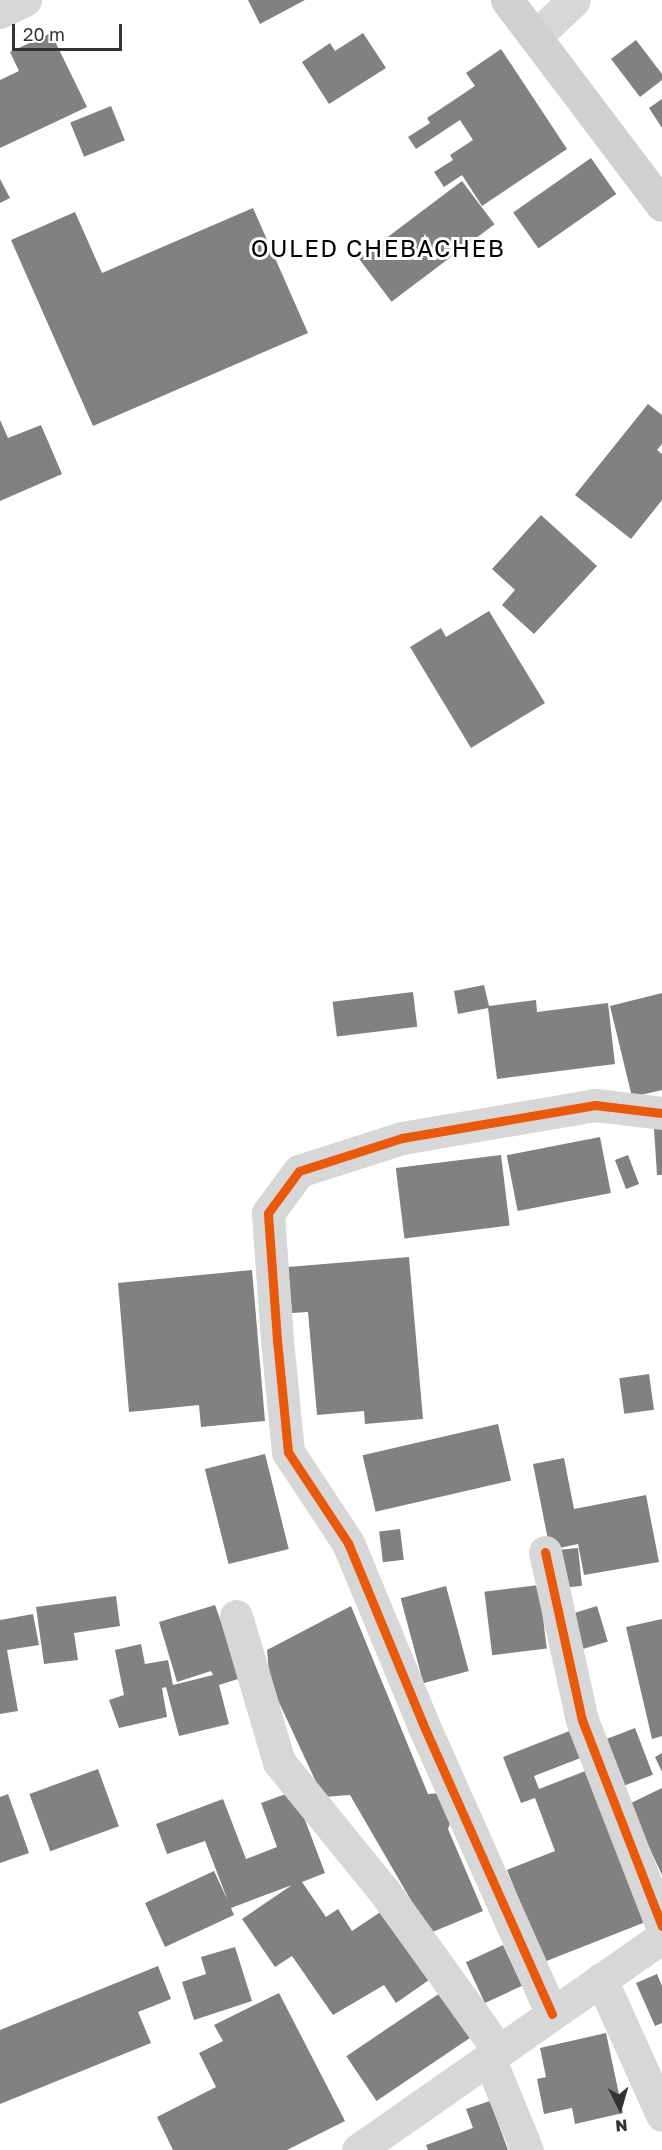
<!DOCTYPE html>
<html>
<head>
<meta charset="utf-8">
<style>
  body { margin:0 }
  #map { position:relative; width:662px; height:2150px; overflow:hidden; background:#fff; font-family:"Golos Text",sans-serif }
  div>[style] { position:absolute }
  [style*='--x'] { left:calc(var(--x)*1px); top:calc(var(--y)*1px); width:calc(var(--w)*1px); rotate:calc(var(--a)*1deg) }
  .building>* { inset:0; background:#818181; transform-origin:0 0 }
  .minor>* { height:33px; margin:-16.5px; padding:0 16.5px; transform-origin:16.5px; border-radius:16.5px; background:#d7d7d7 }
  .secondary>* { height:33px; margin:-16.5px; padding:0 16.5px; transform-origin:16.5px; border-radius:16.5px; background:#d0d0d0 }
  .cycleway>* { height:9px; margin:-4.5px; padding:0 4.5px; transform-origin:4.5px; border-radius:4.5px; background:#e8590c }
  span { translate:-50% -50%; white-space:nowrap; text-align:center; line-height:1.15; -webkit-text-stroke:6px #fff; paint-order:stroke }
  .quarter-label { font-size:24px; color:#000; letter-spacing:1.5px }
  .north { position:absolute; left:590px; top:2078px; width:60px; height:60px; -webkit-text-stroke:4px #fff; paint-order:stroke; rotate:175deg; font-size:16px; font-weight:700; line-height:24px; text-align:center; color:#333 }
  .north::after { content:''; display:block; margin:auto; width:21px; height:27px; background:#333; clip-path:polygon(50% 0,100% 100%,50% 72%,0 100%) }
  .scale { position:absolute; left:12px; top:24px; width:110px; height:27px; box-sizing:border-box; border:3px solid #333; border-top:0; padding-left:8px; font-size:18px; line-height:21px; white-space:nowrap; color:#333; -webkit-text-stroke:4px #fff; paint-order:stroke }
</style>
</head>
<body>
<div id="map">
  <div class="building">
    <i style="clip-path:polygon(248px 0,305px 0,260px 24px)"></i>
    <i style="clip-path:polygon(51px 33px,87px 107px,0 148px,0 80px,19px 71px,10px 52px)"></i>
    <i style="clip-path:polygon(363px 33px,386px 68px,329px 104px,302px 62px,330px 43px,335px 51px)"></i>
    <i style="clip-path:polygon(636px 40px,662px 74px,662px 80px,640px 97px,611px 59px)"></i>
    <i style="clip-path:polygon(501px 49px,567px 149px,482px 206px,462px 175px,444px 187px,434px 172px,453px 160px,450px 155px,473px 140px,460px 120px,416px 149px,408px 137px,430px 123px,427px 118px,475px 86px,466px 73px)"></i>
    <i style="clip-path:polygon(662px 99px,662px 128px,649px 108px)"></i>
    <i style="left:111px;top:106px;width:37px;height:44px;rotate:68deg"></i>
    <i style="left:591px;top:158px;width:44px;height:95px;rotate:55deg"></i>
    <i style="clip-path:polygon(0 179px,10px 198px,0 203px)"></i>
    <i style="left:462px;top:181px;width:54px;height:129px;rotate:53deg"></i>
    <i style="clip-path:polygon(253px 208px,308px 333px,93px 426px,11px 240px,75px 212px,102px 273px)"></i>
    <i style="clip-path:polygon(648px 404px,662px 415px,662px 444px,657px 450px,662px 454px,662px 500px,631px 539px,575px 495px)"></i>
    <i style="clip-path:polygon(0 420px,8px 438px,41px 425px,62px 474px,0 501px)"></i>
    <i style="clip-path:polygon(541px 515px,597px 566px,534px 634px,502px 605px,515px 590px,492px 569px)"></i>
    <i style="clip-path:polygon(489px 611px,545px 703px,471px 748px,410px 647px,441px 628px,446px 637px)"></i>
    <i style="clip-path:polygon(484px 985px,489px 1006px,536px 1000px,537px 1012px,608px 1003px,615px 1064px,497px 1079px,488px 1008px,458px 1014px,454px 991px)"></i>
    <i style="left:413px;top:992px;width:35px;height:81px;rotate:83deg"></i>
    <i style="clip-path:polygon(662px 993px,662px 1090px,632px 1097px,610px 1006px)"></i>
    <i style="clip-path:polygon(654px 1129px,662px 1129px,662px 1175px,657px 1175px)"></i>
    <i style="left:600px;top:1137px;width:57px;height:95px;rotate:79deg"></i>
    <i style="left:501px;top:1155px;width:71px;height:106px;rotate:83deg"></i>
    <i style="left:628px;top:1155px;width:31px;height:14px;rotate:69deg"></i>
    <i style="clip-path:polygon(409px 1257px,423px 1419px,365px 1424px,364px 1411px,317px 1415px,308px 1312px,292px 1313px,288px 1267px)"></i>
    <i style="clip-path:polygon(252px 1270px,265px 1421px,201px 1427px,199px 1405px,129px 1412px,118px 1283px)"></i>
    <i style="left:649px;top:1374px;width:36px;height:30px;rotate:82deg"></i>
    <i style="left:498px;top:1424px;width:58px;height:139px;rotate:77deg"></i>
    <i style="left:265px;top:1454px;width:98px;height:62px;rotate:76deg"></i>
    <i style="clip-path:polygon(564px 1458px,574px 1509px,646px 1495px,659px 1562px,584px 1575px,578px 1544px,550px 1550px,533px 1464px)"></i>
    <i style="left:400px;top:1529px;width:31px;height:21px;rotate:83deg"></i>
    <i style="left:578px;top:1548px;width:38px;height:20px;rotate:84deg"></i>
    <i style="left:539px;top:1585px;width:64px;height:55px;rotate:83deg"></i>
    <i style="left:446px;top:1586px;width:88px;height:47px;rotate:75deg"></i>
    <i style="clip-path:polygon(116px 1596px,120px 1626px,74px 1633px,78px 1660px,44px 1664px,36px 1607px)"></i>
    <i style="clip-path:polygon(215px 1605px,241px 1678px,219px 1685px,229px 1724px,179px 1736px,166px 1687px,162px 1688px,167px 1717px,119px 1728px,109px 1700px,124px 1695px,115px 1650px,141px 1644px,145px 1664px,168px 1660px,173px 1685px,213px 1675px,211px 1671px,177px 1682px,159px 1622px)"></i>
    <i style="clip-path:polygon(351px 1606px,428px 1794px,443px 1793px,454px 1813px,448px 1829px,483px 1911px,430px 1933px,350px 1795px,323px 1797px,270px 1683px,267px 1650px)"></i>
    <i style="left:597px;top:1606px;width:37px;height:28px;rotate:73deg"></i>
    <i style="clip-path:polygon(33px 1614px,39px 1645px,7px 1650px,18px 1711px,0 1714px,0 1620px)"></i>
    <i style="clip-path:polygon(662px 1619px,662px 1736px,652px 1739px,626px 1627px)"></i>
    <i style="left:635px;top:1728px;width:50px;height:34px;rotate:69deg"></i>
    <i style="clip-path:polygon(572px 1730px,583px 1757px,534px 1776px,539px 1789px,588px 1770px,648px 1921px,544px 1962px,507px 1870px,555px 1851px,535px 1798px,521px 1803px,503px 1757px)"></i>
    <i style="clip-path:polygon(662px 1753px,662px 1772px,655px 1757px)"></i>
    <i style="left:98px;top:1769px;width:61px;height:73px;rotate:70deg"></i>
    <i style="clip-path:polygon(662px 1788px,662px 1875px,629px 1804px)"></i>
    <i style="clip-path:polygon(294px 1791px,325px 1873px,302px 1882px,326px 1917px,338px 1909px,352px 1931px,382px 1911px,429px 1980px,396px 2003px,384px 1985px,333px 2015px,292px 1956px,275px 1967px,242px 1919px,292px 1885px,231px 1908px,234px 1915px,165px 1947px,145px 1903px,214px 1871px,228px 1901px,205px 1841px,167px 1854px,156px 1824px,223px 1799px,246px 1859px,277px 1847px,261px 1803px)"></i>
    <i style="clip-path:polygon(8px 1794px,29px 1853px,0 1863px,0 1797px)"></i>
    <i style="left:503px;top:1945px;width:45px;height:41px;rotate:65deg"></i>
    <i style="clip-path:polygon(235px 1947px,252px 2001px,194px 2020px,182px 1982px,206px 1974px,201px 1957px)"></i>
    <i style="clip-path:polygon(158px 1966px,171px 1999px,138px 2012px,151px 2043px,0 2104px,0 2030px)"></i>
    <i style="clip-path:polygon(657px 1974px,662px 1986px,662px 2023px,655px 2026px,636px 1983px)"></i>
    <i style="clip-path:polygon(279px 1993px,345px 2121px,287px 2150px,173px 2150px,157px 2117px,216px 2087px,199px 2053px,223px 2041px,214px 2025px)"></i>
    <i style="left:440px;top:1993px;width:54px;height:113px;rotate:56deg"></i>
    <i style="clip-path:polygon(606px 2033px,623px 2113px,575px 2124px,572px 2108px,544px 2114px,537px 2079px,546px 2077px,540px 2048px)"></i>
    <i style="clip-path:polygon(490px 2101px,508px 2150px,428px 2150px,426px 2145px,473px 2128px,466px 2109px)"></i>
  </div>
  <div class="minor">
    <i style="--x:0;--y:12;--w:28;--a:-26"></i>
    <i style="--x:536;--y:36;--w:52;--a:-43.5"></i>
    <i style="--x:545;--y:1552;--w:172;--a:77.6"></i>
    <i style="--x:582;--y:1720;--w:221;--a:68.8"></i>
    <i style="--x:236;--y:1616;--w:152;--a:73.6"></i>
    <i style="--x:279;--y:1762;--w:166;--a:50.9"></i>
    <i style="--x:384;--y:1891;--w:197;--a:54.3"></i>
    <i style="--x:601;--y:1979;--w:149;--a:65.8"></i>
    <i style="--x:552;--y:2014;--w:317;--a:-114"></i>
    <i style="--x:423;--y:1724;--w:196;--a:-112.5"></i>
    <i style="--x:348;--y:1543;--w:109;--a:-123.4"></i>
    <i style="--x:288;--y:1452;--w:113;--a:-95.6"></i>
    <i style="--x:277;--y:1340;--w:127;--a:-94.1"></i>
    <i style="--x:268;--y:1213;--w:52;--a:-53.6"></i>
    <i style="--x:299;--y:1171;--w:108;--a:-17.8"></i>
    <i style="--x:402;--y:1138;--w:196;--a:-9.7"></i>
    <i style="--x:595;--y:1105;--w:67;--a:6.8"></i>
    <i style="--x:489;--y:2058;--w:100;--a:67.6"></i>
    <i style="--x:358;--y:2150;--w:371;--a:-35"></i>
  </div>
  <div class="secondary">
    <i style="--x:507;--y:0;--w:257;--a:52.9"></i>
  </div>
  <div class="cycleway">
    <i style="--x:545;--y:1552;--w:172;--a:77.6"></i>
    <i style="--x:582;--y:1720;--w:221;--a:68.8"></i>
    <i style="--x:552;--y:2014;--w:317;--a:-114"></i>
    <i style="--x:423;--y:1724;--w:196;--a:-112.5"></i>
    <i style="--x:348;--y:1543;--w:109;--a:-123.4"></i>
    <i style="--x:288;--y:1452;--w:113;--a:-95.6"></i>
    <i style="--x:277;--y:1340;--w:127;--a:-94.1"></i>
    <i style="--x:268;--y:1213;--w:52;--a:-53.6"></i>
    <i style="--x:299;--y:1171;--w:108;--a:-17.8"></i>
    <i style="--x:402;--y:1138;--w:196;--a:-9.7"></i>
    <i style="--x:595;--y:1105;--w:67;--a:6.8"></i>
  </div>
  <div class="quarter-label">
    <span style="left:378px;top:248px">OULED CHEBACHEB</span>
  </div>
  <div class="north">N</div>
  <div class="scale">20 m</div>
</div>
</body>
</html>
